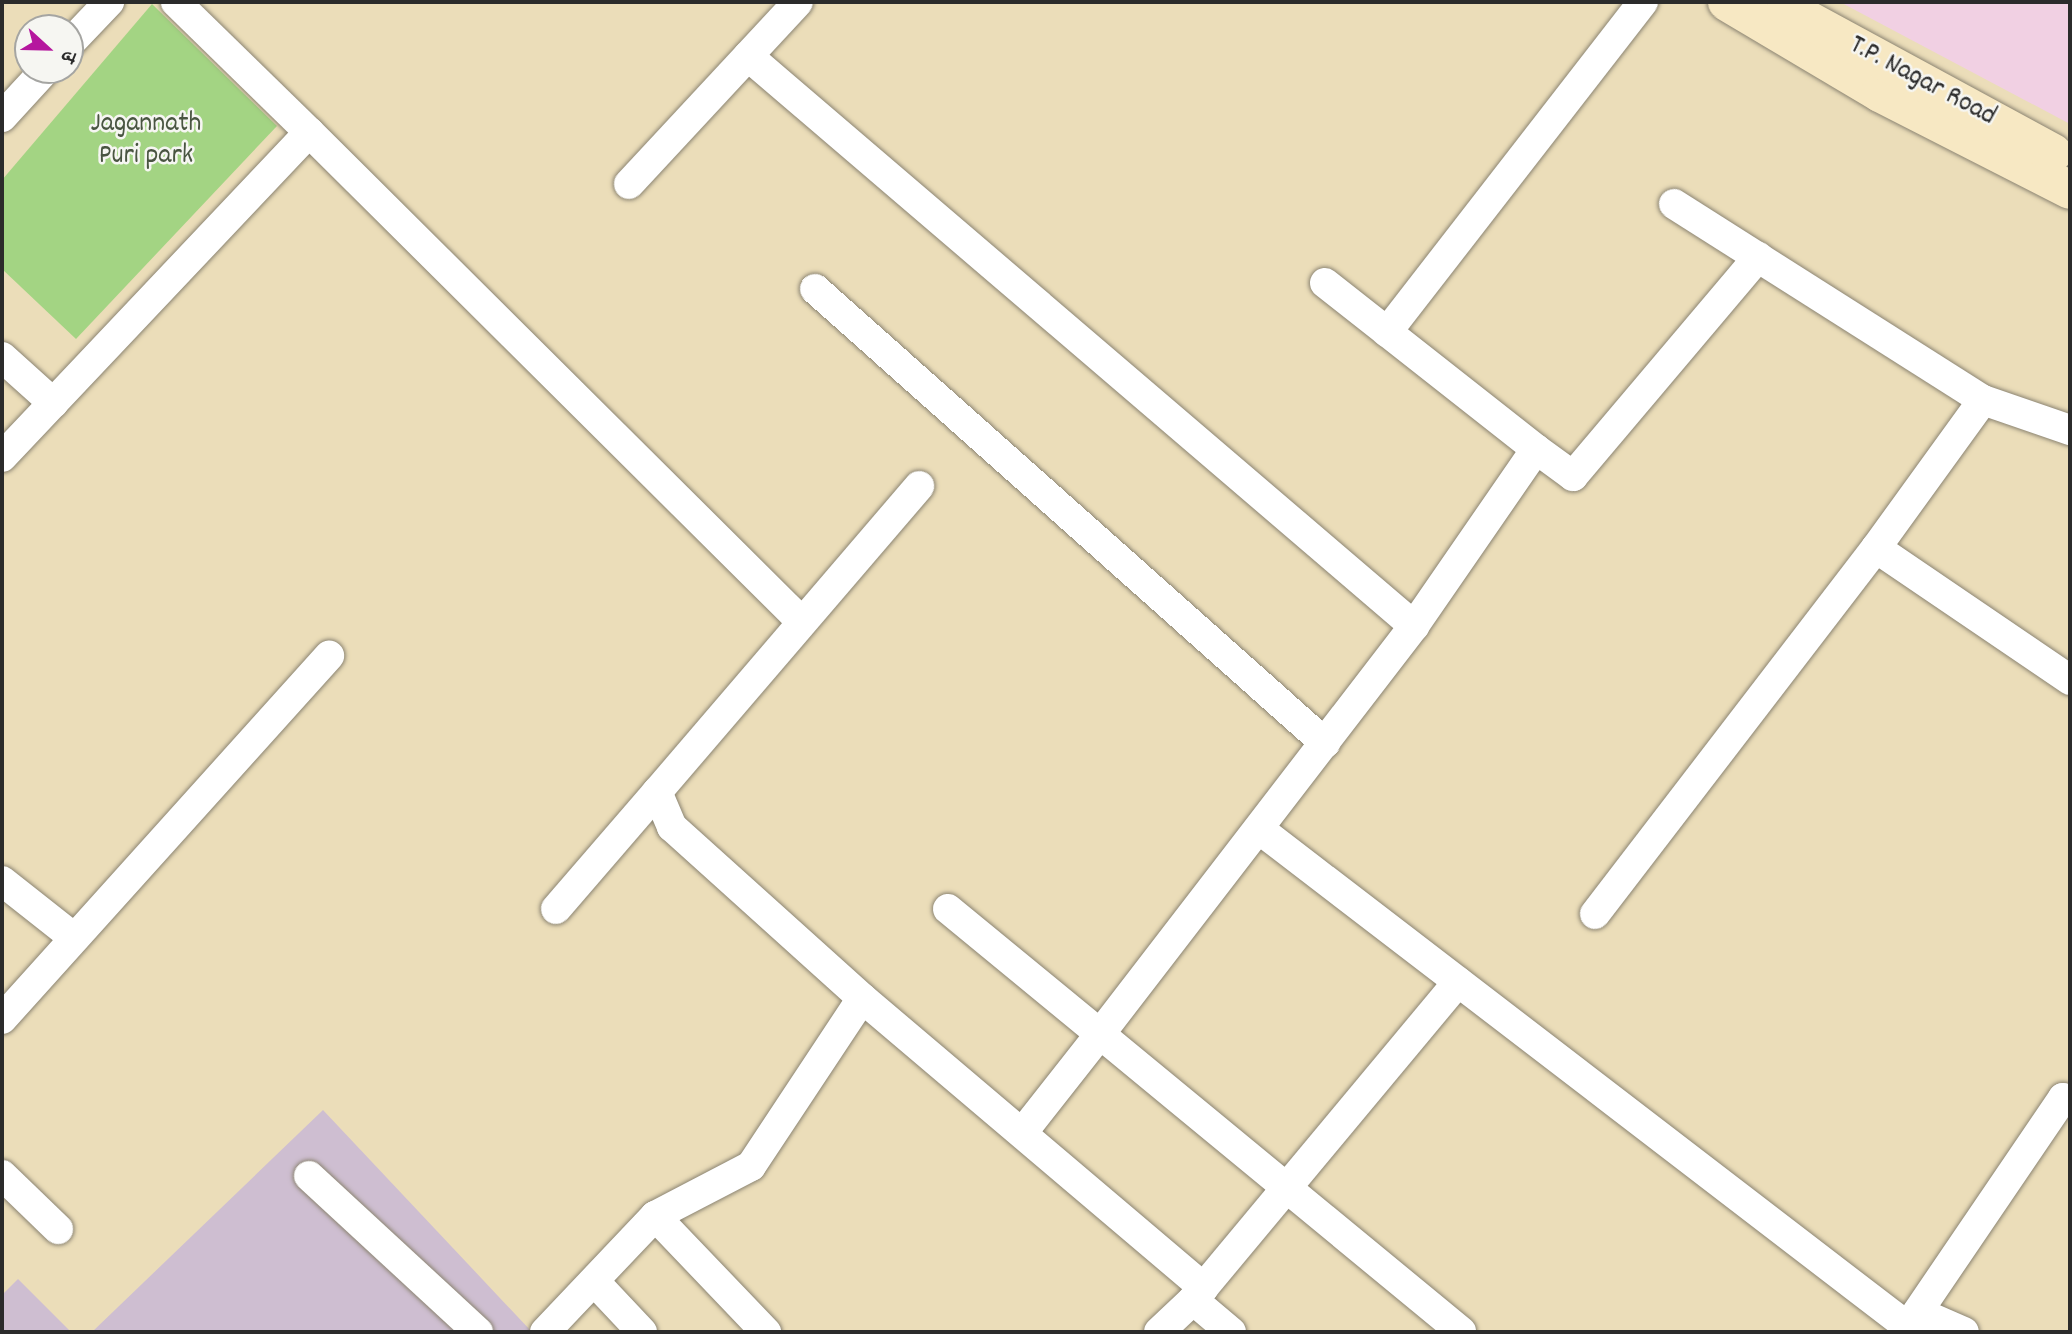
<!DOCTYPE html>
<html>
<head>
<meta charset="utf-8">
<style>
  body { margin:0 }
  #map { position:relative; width:2072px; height:1334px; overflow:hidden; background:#ebddb9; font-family:Dekko,"Playpen Sans Deva",sans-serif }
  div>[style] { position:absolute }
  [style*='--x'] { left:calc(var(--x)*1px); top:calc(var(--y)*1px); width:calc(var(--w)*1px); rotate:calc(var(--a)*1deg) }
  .built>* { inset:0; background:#f1d0e3 }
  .industrial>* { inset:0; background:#cebed1 }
  .green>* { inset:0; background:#a3d483 }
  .roads { filter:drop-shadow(0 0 2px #8b8472) drop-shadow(0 0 2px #8b8472) }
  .minor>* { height:30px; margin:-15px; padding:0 15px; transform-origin:15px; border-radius:15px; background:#fff }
  .secondary>* { height:38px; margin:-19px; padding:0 19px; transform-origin:19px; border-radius:19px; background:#f7e8c3 }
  span { translate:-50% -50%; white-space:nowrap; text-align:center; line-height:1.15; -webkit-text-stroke:5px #f6f6f2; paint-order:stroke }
  .street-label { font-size:28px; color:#2b2b2b }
  .park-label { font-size:28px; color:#495541 }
  .frame { position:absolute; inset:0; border:4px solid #2b2b2b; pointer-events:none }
  .north { position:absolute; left:14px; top:14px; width:70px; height:70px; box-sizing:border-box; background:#f6f6f2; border:2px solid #a5a5a2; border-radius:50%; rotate:112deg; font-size:19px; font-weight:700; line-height:28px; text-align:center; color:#2b2b2b }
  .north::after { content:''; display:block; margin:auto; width:24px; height:32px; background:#b5179e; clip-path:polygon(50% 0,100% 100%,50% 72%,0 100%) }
</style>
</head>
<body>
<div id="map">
  <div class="built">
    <i style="clip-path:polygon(1840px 2px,2070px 2px,2070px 124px)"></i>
  </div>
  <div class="industrial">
    <i style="clip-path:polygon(323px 1110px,532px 1332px,92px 1332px)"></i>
    <i style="clip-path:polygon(18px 1279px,71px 1332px,2px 1332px,2px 1295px)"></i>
  </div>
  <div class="green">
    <i style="clip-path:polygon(152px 4px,277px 126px,76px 339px,2px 269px,2px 180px)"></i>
  </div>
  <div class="roads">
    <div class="minor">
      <i style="--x:70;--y:43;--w:57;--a:-46.4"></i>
      <i style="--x:748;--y:56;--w:877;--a:40.56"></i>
      <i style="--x:1414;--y:626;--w:515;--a:127.58"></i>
      <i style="--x:1100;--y:1034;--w:468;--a:39.5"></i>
      <i style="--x:2;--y:117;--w:64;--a:-47.5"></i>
      <i style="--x:309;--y:132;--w:695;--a:44.83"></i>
      <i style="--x:629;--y:184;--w:248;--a:-47.1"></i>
      <i style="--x:1674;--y:204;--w:366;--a:32.4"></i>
      <i style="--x:1983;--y:400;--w:183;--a:125.9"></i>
      <i style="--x:1876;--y:548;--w:235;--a:34.2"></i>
      <i style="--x:1325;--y:283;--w:268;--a:38.2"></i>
      <i style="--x:1536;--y:449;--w:215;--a:124.6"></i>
      <i style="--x:815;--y:289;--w:683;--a:41.68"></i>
      <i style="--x:1387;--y:332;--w:418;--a:-52.2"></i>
      <i style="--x:2;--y:357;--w:69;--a:42"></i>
      <i style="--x:1983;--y:400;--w:92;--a:19"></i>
      <i style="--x:1536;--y:449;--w:46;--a:36.1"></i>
      <i style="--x:1573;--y:476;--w:287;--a:-49.8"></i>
      <i style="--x:2;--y:457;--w:447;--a:-46.6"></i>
      <i style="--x:309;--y:132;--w:186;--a:-135.7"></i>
      <i style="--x:1259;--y:829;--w:818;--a:37.5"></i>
      <i style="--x:2;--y:881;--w:90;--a:38.3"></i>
      <i style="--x:556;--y:909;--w:155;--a:-49.2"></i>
      <i style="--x:948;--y:909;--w:197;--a:39.4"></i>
      <i style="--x:1100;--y:1034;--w:126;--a:128.2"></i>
      <i style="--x:1595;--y:914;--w:461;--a:-52.5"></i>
      <i style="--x:862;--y:998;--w:448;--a:40.3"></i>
      <i style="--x:2;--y:1019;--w:489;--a:-48"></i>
      <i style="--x:2;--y:1175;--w:78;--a:44"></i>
      <i style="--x:309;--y:1176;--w:230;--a:42.7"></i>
      <i style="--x:655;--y:1216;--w:161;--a:46.3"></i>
      <i style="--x:594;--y:1281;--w:70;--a:46.7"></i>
      <i style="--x:1918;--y:1312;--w:50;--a:23.5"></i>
      <i style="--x:545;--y:1332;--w:160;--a:-46.5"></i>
      <i style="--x:655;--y:1216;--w:108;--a:-27.5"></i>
      <i style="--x:751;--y:1166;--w:201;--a:-56.5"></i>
      <i style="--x:862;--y:998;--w:256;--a:-138"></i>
      <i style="--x:672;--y:827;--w:38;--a:-113"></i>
      <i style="--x:657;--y:792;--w:403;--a:-49.4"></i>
      <i style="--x:1159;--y:1332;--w:47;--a:-43.3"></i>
      <i style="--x:1231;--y:1332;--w:50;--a:-139.9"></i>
      <i style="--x:1193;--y:1300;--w:414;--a:-50.2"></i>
      <i style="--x:1904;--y:1332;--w:283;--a:-55.8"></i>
      <i style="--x:2063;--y:1098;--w:8;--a:30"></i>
    </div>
    <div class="secondary">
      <i style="--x:1727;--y:2;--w:178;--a:30.7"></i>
      <i style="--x:1880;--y:93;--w:213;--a:27"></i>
      <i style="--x:1786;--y:8;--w:304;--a:28.5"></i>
    </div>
  </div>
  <div class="street-label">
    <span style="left:1922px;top:82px;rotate:28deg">T.P. Nagar Road</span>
  </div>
  <div class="park-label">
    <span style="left:146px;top:141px">Jagannath<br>Puri park</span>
  </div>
  <div class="frame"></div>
  <div class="north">उ</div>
</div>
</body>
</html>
